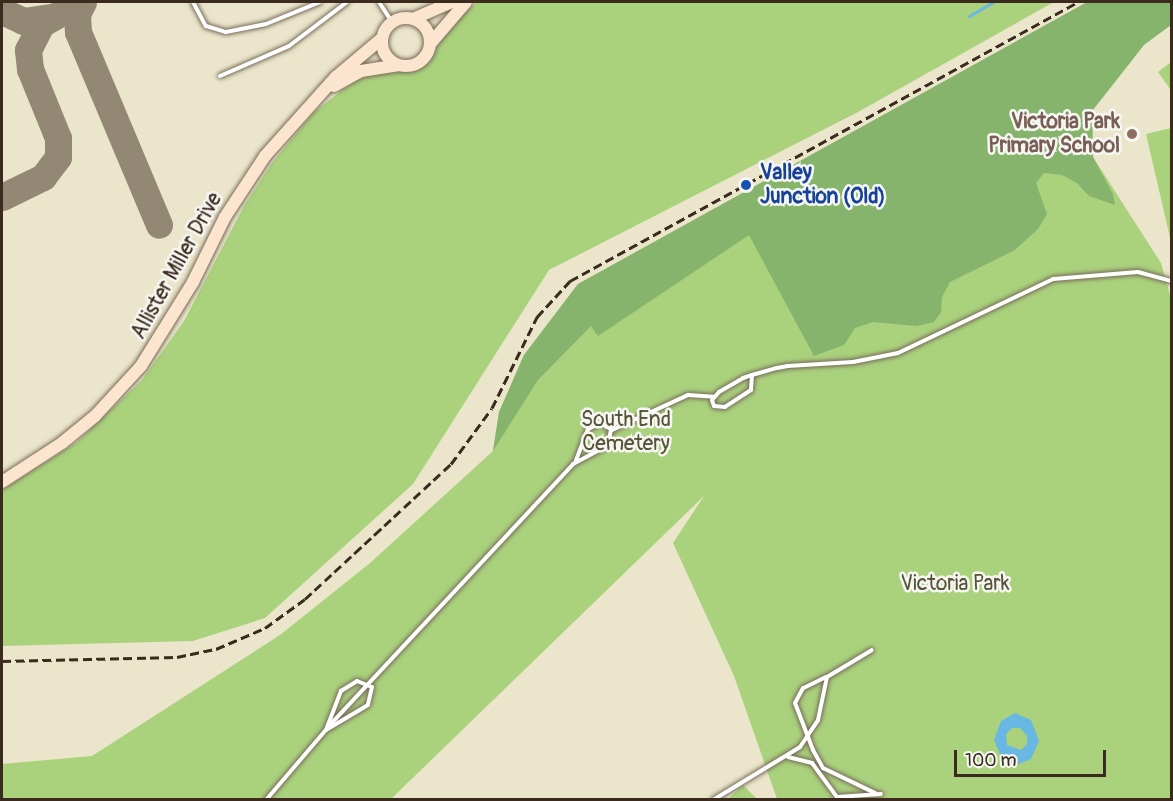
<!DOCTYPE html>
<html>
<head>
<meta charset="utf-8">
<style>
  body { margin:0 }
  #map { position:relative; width:1173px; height:801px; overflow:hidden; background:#ebe6cb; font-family:Pangolin,sans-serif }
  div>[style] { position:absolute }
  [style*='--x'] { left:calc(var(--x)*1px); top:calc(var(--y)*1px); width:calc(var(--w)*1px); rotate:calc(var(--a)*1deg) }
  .green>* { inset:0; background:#aad27d }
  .forest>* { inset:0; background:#87b46c }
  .water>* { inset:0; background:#69b7e3 }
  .stream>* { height:3px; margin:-1.5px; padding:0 1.5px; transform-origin:1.5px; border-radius:1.5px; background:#69b7e3 }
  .taxiway>* { height:27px; margin:-13.5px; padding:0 13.5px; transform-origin:13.5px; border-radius:13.5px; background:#938874 }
  .roads { filter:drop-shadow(0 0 2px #796c5b) drop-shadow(0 0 2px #796c5b) }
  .lane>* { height:4px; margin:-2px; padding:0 2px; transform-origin:2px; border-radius:2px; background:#fff }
  .secondary>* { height:12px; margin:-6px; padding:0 6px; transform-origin:6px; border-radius:6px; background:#fce5cf }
  .secondary>.ring { margin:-6px; padding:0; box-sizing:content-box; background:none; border:12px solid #fce5cf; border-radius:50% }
  .rail>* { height:3px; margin-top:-1.5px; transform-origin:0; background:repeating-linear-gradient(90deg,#3b2a1e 0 9px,transparent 0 13.5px) }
  .dots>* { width:16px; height:16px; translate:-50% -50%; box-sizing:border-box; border:3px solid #f6f6f2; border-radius:50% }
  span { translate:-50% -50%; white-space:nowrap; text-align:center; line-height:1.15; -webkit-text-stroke:5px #f6f6f2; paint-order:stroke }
  .education-label { font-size:21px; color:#785e54; font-weight:700 }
  .right { translate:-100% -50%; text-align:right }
  .transit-label { font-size:21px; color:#164399; font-weight:700 }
  .left { translate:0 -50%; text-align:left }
  .street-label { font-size:21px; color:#3b2a1e }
  .park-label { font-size:21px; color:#575436 }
  .frame { position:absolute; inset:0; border:3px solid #3b2a1e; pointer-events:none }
  .scale { position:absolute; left:954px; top:750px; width:152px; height:27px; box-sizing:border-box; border:3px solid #3b2a1e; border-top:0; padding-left:8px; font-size:18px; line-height:21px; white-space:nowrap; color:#3b2a1e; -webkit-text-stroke:4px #f6f6f2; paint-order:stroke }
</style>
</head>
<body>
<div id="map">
  <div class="green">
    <i style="clip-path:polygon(477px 2px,1054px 2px,858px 112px,549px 270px,413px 484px,265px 618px,193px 641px,2px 646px,2px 490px,76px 443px,142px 380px,184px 321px,244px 206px,272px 163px,314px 112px,353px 82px,372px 74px,422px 67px,431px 59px,446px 31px)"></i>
    <i style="clip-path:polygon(1133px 59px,1092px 111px,1093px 157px,1161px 263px,1171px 298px,1171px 799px,777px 799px,734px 676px,673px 543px,704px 496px,391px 799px,2px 799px,2px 764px,92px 756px,280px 635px,370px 563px,493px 451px,499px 412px,524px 355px,578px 284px,725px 203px)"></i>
    <i style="clip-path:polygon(1171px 62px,1171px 88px,1170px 89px,1158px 72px)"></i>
    <i style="clip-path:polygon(1171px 128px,1172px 241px,1171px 242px,1146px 134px)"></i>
    <i style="clip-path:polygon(743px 785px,757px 799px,728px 799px)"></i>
  </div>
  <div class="forest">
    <i style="clip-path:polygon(1087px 2px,1171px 2px,1171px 25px,1144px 45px,1092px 111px,1093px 157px,1113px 194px,1115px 205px,1089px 196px,1077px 183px,1062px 175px,1044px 173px,1036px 183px,1047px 214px,1038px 229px,1015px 250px,950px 282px,942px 297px,941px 312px,934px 322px,917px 326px,873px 322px,855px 328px,844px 345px,814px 356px,749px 235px,598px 336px,591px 326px,538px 380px,493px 451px,499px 412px,524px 355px,578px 284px)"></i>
  </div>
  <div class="water">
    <i style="clip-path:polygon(evenodd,1015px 713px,1031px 720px,1039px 741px,1031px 759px,1016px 765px,1002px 759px,994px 740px,1001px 721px,1015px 713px,1012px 728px,1020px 728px,1027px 736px,1027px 744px,1021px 750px,1007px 745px,1006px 734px,1012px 728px)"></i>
  </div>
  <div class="stream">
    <i style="--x:969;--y:16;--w:28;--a:-30"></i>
  </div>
  <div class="taxiway">
    <i style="--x:83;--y:2;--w:13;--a:117"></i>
    <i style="--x:77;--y:14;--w:18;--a:87"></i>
    <i style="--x:78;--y:32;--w:209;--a:67.2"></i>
    <i style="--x:2;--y:11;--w:23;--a:25"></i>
    <i style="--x:23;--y:21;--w:27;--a:-8"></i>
    <i style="--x:2;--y:197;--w:46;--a:-26"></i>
    <i style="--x:43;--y:177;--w:25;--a:-53"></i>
    <i style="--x:58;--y:157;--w:19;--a:-90"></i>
    <i style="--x:58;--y:138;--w:74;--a:-112.1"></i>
    <i style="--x:30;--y:69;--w:19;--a:-96"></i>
    <i style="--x:28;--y:50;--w:29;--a:-63"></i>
    <i style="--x:41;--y:24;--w:45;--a:-29.4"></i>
  </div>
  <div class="roads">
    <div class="lane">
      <i style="--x:193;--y:2;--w:27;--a:62"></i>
      <i style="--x:206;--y:26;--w:21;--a:17"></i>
      <i style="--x:226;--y:32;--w:41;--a:-11.3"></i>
      <i style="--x:266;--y:24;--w:58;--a:-22.2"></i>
      <i style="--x:379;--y:2;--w:24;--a:57"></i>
      <i style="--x:220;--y:76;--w:75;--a:-23.5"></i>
      <i style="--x:289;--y:46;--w:73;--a:-37.2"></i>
      <i style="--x:752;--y:375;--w:15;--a:94"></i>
      <i style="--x:751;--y:390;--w:31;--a:147"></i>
      <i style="--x:725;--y:407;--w:11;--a:-175"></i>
      <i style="--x:714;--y:406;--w:6;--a:-108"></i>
      <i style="--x:712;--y:400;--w:11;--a:-49"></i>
      <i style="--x:719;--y:392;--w:28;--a:-30"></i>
      <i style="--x:743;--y:378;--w:9;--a:-18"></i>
      <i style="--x:752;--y:375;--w:26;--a:-16"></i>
      <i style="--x:777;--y:368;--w:11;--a:-10"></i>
      <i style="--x:788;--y:366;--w:65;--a:-3.5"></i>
      <i style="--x:853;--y:362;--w:46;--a:-11.3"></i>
      <i style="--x:898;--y:353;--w:172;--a:-25.5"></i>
      <i style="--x:1053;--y:279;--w:85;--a:-4.7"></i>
      <i style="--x:1138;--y:272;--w:35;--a:15"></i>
      <i style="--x:612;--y:430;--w:84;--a:-24.7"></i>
      <i style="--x:688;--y:395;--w:26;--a:4"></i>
      <i style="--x:826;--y:677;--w:25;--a:154"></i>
      <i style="--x:803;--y:688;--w:17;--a:118"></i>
      <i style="--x:795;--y:703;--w:50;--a:69"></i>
      <i style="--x:813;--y:750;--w:21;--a:61"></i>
      <i style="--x:823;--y:768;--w:58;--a:25.7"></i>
      <i style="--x:357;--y:681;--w:16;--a:22"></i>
      <i style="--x:372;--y:687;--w:18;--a:103"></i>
      <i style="--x:368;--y:705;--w:49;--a:149.2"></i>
      <i style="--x:326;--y:730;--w:42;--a:-69"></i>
      <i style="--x:341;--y:691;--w:19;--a:-32"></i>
      <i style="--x:788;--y:757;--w:25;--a:14"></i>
      <i style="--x:812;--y:763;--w:42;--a:53.7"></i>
      <i style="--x:837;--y:797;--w:44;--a:-3.9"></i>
      <i style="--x:266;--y:800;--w:99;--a:-49.5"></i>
      <i style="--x:330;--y:725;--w:357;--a:-47"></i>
      <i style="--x:573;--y:464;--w:40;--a:-28"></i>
      <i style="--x:608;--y:445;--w:16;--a:-79"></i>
      <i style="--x:611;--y:429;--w:13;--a:-151"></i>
      <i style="--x:600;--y:423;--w:13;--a:153"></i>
      <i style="--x:588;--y:429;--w:34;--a:111"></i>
      <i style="--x:713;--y:800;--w:102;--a:-31.3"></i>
      <i style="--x:800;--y:747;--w:32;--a:-56"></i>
      <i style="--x:818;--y:720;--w:44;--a:-78.2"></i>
      <i style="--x:827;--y:677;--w:52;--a:-31"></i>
    </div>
    <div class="secondary">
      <i class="ring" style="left:382px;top:18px;width:36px;height:36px"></i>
      <i style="--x:413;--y:19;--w:43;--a:-23.6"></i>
      <i style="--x:430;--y:44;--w:55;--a:-49.4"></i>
      <i style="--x:334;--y:86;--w:31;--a:-29"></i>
      <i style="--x:361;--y:71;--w:37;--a:-9"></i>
      <i style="--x:2;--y:482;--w:72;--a:-33"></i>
      <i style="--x:62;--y:443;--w:43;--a:-39.3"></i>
      <i style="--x:95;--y:416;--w:68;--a:-47.4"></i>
      <i style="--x:141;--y:366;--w:99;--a:-58.2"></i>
      <i style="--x:193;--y:282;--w:72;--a:-63.8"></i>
      <i style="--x:225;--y:217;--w:73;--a:-56.7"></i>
      <i style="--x:265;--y:156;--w:106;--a:-48.1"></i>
      <i style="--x:336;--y:77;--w:59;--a:-40.2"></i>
    </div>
  </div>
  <div class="rail">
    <i style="--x:2;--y:661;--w:175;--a:-1.3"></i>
    <i style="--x:177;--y:657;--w:40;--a:-12"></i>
    <i style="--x:216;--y:649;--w:53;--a:-23.2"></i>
    <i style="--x:265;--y:628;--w:49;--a:-35.9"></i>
    <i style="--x:305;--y:599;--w:199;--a:-42.8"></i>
    <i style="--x:451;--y:464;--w:69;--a:-53.8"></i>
    <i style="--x:492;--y:408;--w:102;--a:-63.7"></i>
    <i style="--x:537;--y:317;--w:49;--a:-47.5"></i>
    <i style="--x:570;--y:281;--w:580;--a:-28.78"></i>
  </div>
  <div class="dots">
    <i style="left:1132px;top:134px;background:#8d6e63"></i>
    <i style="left:746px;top:185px;background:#1a4fb4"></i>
  </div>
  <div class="education-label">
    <span class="right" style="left:1120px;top:134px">Victoria Park<br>Primary School</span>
  </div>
  <div class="transit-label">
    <span class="left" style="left:760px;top:185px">Valley<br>Junction (Old)</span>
  </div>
  <div class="street-label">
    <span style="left:177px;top:266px;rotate:-61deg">Allister Miller Drive</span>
  </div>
  <div class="park-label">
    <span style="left:626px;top:432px">South End<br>Cemetery</span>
    <span style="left:955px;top:584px">Victoria Park</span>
  </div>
  <div class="frame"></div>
  <div class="scale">100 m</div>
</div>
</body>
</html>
